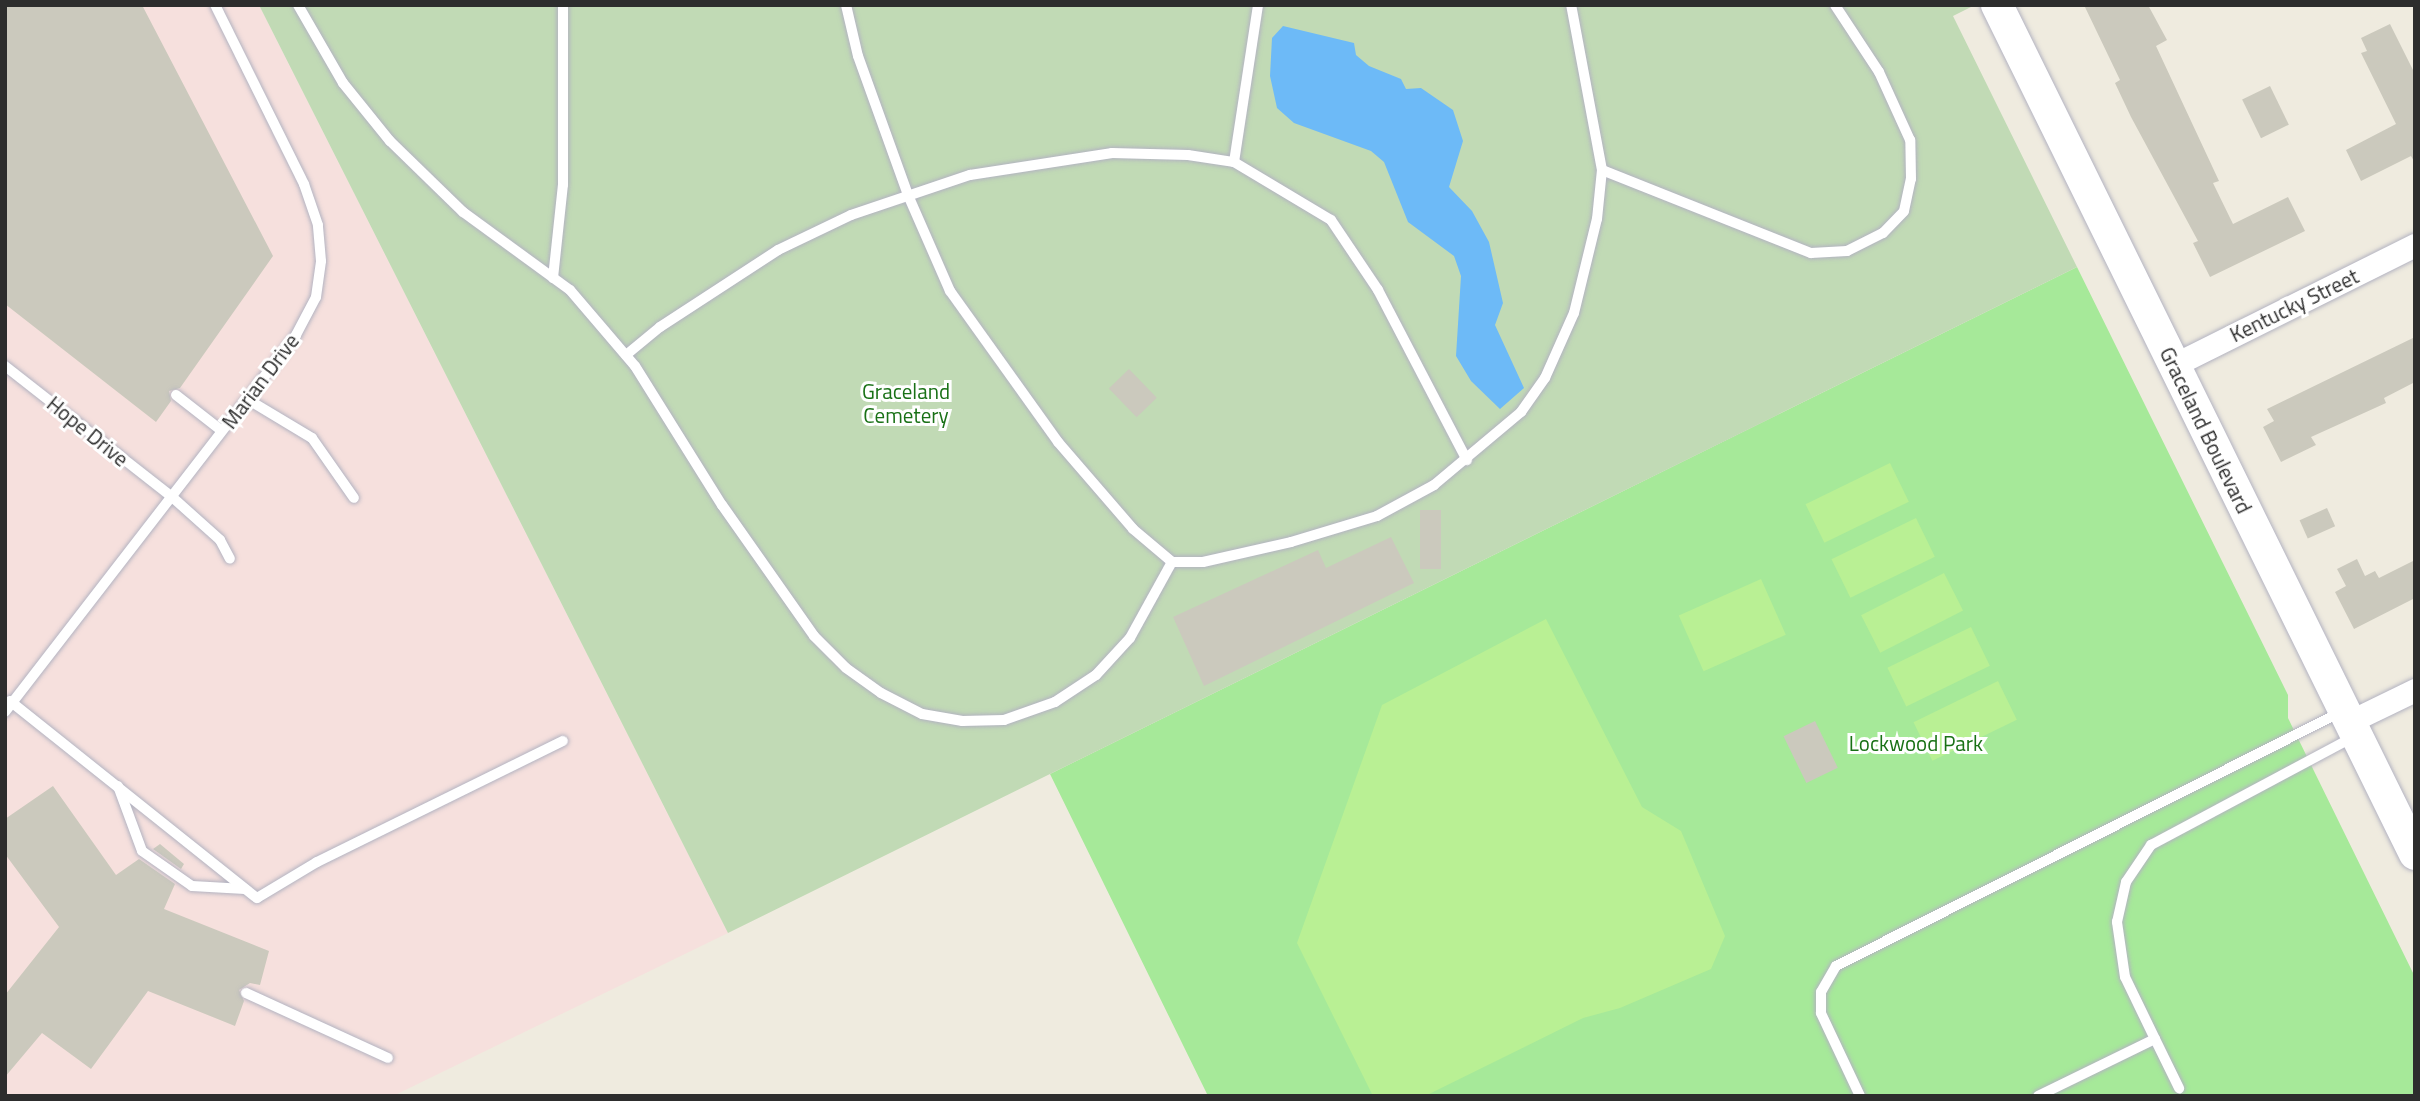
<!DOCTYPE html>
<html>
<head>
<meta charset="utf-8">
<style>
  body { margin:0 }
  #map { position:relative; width:2420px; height:1101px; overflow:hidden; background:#efebdf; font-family:"Titillium Web",sans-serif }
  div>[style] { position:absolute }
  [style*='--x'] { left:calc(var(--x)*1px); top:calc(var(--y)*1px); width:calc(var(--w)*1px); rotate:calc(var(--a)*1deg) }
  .medical>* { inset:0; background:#f6e0dd }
  .green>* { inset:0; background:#a6e999 }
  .cemetery>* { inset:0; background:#c1dab5 }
  .pitch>* { inset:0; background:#b9f094; transform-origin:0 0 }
  .water>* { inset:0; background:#6dbaf7 }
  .building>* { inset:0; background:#cbc9bd; transform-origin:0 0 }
  .roads { filter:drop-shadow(0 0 2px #b3b3c1) drop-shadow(0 0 2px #b3b3c1) }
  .lane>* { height:10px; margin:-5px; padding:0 5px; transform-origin:5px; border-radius:5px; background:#fff }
  .street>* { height:23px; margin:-11.5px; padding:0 11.5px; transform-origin:11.5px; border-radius:11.5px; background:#fff }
  .secondary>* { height:32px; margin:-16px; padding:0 16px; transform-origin:16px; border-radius:16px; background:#fff }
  span { translate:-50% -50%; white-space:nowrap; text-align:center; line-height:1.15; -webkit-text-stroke:6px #fff; paint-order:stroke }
  .street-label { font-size:21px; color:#2d2d2d }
  .park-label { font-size:21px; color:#197116 }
  .frame { position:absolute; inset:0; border:7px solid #2d2d2d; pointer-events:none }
</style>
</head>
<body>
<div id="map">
  <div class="medical">
    <i style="clip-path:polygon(5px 5px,259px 5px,728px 933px,393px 1096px,5px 1096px)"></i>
  </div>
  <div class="green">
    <i style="clip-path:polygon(2077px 267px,2288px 695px,2288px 718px,2415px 977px,2415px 1096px,1208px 1096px,1050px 774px)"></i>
  </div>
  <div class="cemetery">
    <i style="clip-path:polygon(259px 5px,1975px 5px,1953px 16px,2077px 267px,728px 933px)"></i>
  </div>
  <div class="pitch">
    <i style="left:1890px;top:463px;width:43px;height:94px;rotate:64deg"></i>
    <i style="left:1916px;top:518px;width:43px;height:94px;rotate:64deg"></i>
    <i style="left:1944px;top:573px;width:42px;height:93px;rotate:63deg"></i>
    <i style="left:1761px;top:579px;width:61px;height:90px;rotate:66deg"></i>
    <i style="clip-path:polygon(1546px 619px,1642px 807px,1681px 831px,1725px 936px,1711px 969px,1620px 1008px,1583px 1018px,1425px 1096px,1373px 1096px,1297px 943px,1382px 705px)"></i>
    <i style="left:1971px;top:627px;width:43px;height:93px;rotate:64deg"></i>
    <i style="left:1998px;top:681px;width:43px;height:94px;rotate:64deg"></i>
  </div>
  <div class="water">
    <i style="clip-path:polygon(1283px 26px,1354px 43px,1356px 55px,1369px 66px,1401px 79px,1406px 89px,1421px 88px,1453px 110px,1463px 141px,1449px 187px,1472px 211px,1489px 242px,1503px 303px,1495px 325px,1524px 388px,1500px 409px,1471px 381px,1456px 356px,1461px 276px,1454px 256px,1408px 222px,1384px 162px,1371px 151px,1294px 123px,1277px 108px,1270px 76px,1272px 38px)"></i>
  </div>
  <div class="building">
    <i style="clip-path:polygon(5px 5px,142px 5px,273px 256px,180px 388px,169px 391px,171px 401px,156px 422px,5px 304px)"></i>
    <i style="clip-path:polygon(2084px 5px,2148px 5px,2167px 40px,2156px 46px,2219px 181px,2213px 183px,2233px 224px,2288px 197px,2305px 231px,2210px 277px,2193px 243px,2198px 241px,2131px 117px,2115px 83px,2120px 80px)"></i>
    <i style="clip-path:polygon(2390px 24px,2415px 74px,2415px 163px,2411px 156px,2361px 181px,2346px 150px,2396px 124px,2361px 53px,2367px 51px,2361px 38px)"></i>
    <i style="left:2270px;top:86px;width:43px;height:31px;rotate:64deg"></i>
    <i style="clip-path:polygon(2415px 337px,2415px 382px,2384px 398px,2386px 403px,2311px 437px,2316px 445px,2281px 462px,2263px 427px,2274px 421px,2267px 409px)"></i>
    <i style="left:1129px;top:369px;width:40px;height:28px;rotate:46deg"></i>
    <i style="left:2327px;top:508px;width:20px;height:30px;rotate:66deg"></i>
    <i style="left:1420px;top:510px;width:21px;height:59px"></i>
    <i style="clip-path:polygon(1391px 537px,1414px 583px,1204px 686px,1173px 617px,1318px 550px,1326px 568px)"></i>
    <i style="clip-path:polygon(2357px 559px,2365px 576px,2375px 571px,2379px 578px,2415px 560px,2415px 598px,2354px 629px,2335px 592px,2346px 586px,2337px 569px)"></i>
    <i style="left:1815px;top:721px;width:52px;height:35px;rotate:64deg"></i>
    <i style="clip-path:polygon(53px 786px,116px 875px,139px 859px,175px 884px,164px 909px,269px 951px,260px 985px,250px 983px,239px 990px,244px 1001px,235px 1026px,148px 991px,91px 1069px,42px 1033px,5px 1077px,5px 995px,59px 927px,5px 854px,5px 819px)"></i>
    <i style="clip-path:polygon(160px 844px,184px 864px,181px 869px,153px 849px)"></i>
  </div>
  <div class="roads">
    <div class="lane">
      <i style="--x:298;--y:5;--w:90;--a:60"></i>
      <i style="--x:343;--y:83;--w:75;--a:51"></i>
      <i style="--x:390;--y:141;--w:102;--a:44.2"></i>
      <i style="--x:463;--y:212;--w:132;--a:36.1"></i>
      <i style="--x:570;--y:290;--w:100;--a:49.5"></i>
      <i style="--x:635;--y:366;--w:164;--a:58"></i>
      <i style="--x:722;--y:505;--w:160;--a:54.9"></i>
      <i style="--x:814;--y:636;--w:45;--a:45"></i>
      <i style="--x:846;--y:668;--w:43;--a:35.5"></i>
      <i style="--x:881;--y:693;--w:46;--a:27.1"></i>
      <i style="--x:922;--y:714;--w:41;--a:9.9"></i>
      <i style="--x:962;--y:721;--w:42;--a:-1.4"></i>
      <i style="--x:1004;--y:720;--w:54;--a:-19.4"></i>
      <i style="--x:1055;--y:702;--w:49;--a:-33.4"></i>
      <i style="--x:1096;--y:675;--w:50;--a:-47.4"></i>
      <i style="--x:1130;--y:638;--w:87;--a:-61.1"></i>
      <i style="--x:846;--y:5;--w:52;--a:76.8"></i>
      <i style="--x:858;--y:56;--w:148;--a:70.2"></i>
      <i style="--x:908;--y:195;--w:105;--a:66.4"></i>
      <i style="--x:950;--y:291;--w:186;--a:54.4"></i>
      <i style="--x:1058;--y:442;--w:115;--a:49.2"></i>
      <i style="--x:1133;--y:529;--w:51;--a:40.2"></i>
      <i style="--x:1172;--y:562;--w:31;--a:0"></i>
      <i style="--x:1203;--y:562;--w:90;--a:-12.8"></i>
      <i style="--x:1291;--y:542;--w:90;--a:-16.8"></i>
      <i style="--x:1377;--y:516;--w:65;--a:-28.5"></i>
      <i style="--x:1434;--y:485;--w:114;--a:-40"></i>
      <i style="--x:1521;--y:412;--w:42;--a:-54.8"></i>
      <i style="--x:1545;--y:378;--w:71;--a:-66"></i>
      <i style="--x:1574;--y:313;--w:97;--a:-76.3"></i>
      <i style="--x:1597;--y:219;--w:49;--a:-84.2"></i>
      <i style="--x:1602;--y:170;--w:168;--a:-100.6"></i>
      <i style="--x:1234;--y:162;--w:159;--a:-81.3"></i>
      <i style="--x:1602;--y:170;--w:225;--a:21.7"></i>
      <i style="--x:1811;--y:253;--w:36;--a:-3"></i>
      <i style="--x:1847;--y:251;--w:40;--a:-26.6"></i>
      <i style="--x:1883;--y:233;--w:30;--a:-46"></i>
      <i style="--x:1904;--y:211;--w:33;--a:-78"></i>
      <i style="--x:1911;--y:179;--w:39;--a:-91"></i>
      <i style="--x:1910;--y:140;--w:75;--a:-114.5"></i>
      <i style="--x:1879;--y:72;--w:80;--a:-123.3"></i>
      <i style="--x:553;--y:278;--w:94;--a:-83.9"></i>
      <i style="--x:563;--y:185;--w:180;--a:-90"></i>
      <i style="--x:626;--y:355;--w:44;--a:-39.5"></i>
      <i style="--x:660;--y:327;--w:141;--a:-33.1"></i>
      <i style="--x:778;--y:250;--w:81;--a:-25.6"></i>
      <i style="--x:851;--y:215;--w:126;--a:-18.6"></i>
      <i style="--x:970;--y:175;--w:144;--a:-8.8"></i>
      <i style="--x:1112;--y:153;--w:76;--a:1.5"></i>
      <i style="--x:1188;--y:155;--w:47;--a:8.7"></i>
      <i style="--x:1234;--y:162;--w:113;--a:30.9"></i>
      <i style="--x:1331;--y:220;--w:84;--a:56.1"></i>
      <i style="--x:1378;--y:290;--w:192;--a:62.4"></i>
      <i style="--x:5;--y:366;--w:211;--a:38.1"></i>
      <i style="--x:171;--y:496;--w:66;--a:41.9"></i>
      <i style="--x:220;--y:540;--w:21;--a:62"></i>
      <i style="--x:176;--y:395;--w:58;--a:38"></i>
      <i style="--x:247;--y:399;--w:76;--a:31"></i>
      <i style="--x:312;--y:438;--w:73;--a:55"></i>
      <i style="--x:10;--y:701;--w:316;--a:38.6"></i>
      <i style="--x:257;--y:898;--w:70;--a:-31"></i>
      <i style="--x:317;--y:862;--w:274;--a:-26.2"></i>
      <i style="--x:5;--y:712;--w:476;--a:-52.3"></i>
      <i style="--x:296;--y:335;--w:43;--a:-62.2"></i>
      <i style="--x:316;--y:297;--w:36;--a:-82"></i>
      <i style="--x:321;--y:261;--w:36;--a:-95"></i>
      <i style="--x:318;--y:225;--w:43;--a:-108.9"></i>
      <i style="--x:304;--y:184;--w:200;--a:-116.4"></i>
      <i style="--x:118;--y:786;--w:69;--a:69.7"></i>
      <i style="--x:142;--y:851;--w:61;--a:35"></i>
      <i style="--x:192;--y:886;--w:53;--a:3.2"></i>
      <i style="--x:246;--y:993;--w:156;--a:24.6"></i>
      <i style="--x:2155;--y:1039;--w:55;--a:63.9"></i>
      <i style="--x:1860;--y:1096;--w:92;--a:-115.2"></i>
      <i style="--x:1821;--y:1013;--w:21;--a:-90"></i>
      <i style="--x:1821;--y:992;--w:30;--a:-60"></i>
      <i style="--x:1836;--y:966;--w:565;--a:-26.7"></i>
      <i style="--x:2038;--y:1096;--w:130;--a:-26"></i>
      <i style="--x:2155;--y:1039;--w:69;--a:-115.8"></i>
      <i style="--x:2125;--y:977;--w:56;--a:-98.3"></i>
      <i style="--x:2117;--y:922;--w:41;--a:-77.3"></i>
      <i style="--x:2126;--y:882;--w:45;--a:-56"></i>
      <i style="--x:2151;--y:845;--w:231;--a:-28.1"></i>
    </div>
    <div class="street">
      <i style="--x:2174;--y:365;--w:269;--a:-26.5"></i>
      <i style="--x:2349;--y:722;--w:73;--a:-25.9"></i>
    </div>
    <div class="secondary">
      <i style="--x:1997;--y:5;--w:946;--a:63.79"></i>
    </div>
  </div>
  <div class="street-label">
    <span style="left:2294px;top:305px;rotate:-26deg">Kentucky Street</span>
    <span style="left:260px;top:381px;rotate:-53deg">Marian Drive</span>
    <span style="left:2206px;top:430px;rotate:64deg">Graceland Boulevard</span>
    <span style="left:88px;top:431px;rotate:39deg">Hope Drive</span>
  </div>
  <div class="park-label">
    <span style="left:906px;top:403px">Graceland<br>Cemetery</span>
    <span style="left:1916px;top:743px">Lockwood Park</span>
  </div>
  <div class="frame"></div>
</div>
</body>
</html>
